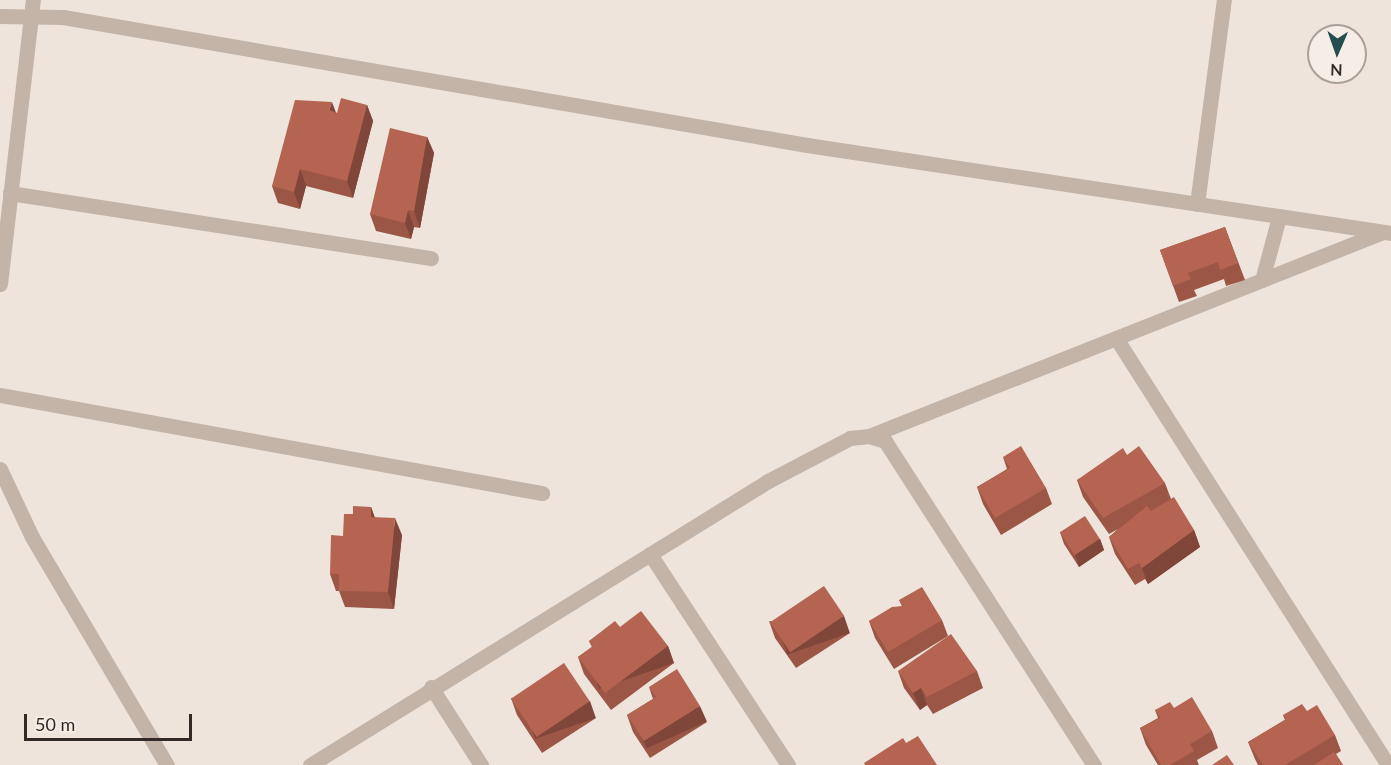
<!DOCTYPE html>
<html>
<head>
<meta charset="utf-8">
<style>
  body { margin:0 }
  #map { position:relative; width:1391px; height:765px; overflow:hidden; background:#eee4db; font-family:Lato,sans-serif }
  div>[style] { position:absolute }
  [style*='--x'] { left:calc(var(--x)*1px); top:calc(var(--y)*1px); width:calc(var(--w)*1px); rotate:calc(var(--a)*1deg) }
  .minor>* { height:15px; margin:-7.5px; padding:0 7.5px; transform-origin:7.5px; border-radius:7.5px; background:#c4b4a8 }
  .wall>* { inset:0; background:#9c5646 }
  .shaded-wall>* { inset:0; background:#7f4639; transform-origin:0 0 }
  .building>* { inset:0; background:#b56451; transform-origin:0 0 }
  span { translate:-50% -50%; white-space:nowrap; text-align:center; line-height:1.15; -webkit-text-stroke:6px #f6eee6; paint-order:stroke }
  .north { position:absolute; left:1307px; top:24px; width:60px; height:60px; box-sizing:border-box; background:#f6eee6; border:2px solid #a8a09a; border-radius:50%; rotate:182deg; font-size:16px; font-weight:700; line-height:24px; text-align:center; color:#322a27 }
  .north::after { content:''; display:block; margin:auto; width:21px; height:27px; background:#234d4e; clip-path:polygon(50% 0,100% 100%,50% 72%,0 100%) }
  .scale { position:absolute; left:24px; top:714px; width:168px; height:27px; box-sizing:border-box; border:3px solid #322a27; border-top:0; padding-left:8px; font-size:18px; line-height:21px; white-space:nowrap; color:#322a27; -webkit-text-stroke:4px #f6eee6; paint-order:stroke }
</style>
</head>
<body>
<div id="map">
  <div class="minor">
    <i style="--x:0;--y:16;--w:63;--a:0.9"></i>
    <i style="--x:63;--y:17;--w:755;--a:9.76"></i>
    <i style="--x:807;--y:145;--w:591;--a:8.57"></i>
    <i style="--x:10;--y:193;--w:426;--a:8.8"></i>
    <i style="--x:1197;--y:204;--w:206;--a:-82.5"></i>
    <i style="--x:1262;--y:280;--w:65;--a:-74.9"></i>
    <i style="--x:0;--y:284;--w:286;--a:-83.4"></i>
    <i style="--x:1116;--y:338;--w:506;--a:57.5"></i>
    <i style="--x:0;--y:395;--w:551;--a:10.25"></i>
    <i style="--x:869;--y:436;--w:17;--a:17"></i>
    <i style="--x:885;--y:441;--w:386;--a:57.2"></i>
    <i style="--x:0;--y:469;--w:75;--a:64.8"></i>
    <i style="--x:32;--y:537;--w:265;--a:59.4"></i>
    <i style="--x:650;--y:554;--w:252;--a:56.8"></i>
    <i style="--x:431;--y:687;--w:93;--a:57.3"></i>
    <i style="--x:310;--y:765;--w:539;--a:-31.8"></i>
    <i style="--x:768;--y:481;--w:93;--a:-27.7"></i>
    <i style="--x:850;--y:438;--w:19;--a:-6"></i>
    <i style="--x:869;--y:436;--w:553;--a:-21.65"></i>
  </div>
  <div class="wall">
    <i style="clip-path:polygon(367px 105px,373px 121px,353px 198px,306px 186px,300px 209px,278px 203px,272px 186px,335px 112px,337px 113px)"></i>
    <i style="clip-path:polygon(427px 137px,434px 153px,420px 228px,414px 227px,411px 239px,376px 231px,370px 214px)"></i>
    <i style="clip-path:polygon(1225px 227px,1245px 280px,1226px 286px,1224px 279px,1194px 290px,1197px 296px,1179px 302px,1160px 250px)"></i>
    <i style="clip-path:polygon(1127px 455px,1165px 483px,1171px 499px,1194px 530px,1200px 547px,1148px 584px,1145px 579px,1135px 585px,1115px 554px,1109px 537px,1118px 529px,1109px 534px,1083px 497px,1077px 480px)"></i>
    <i style="clip-path:polygon(1003px 457px,1046px 488px,1052px 504px,1001px 535px,983px 504px,977px 487px,1007px 469px)"></i>
    <i style="clip-path:polygon(371px 507px,375px 518px,402px 535px,394px 609px,345px 607px,339px 591px,336px 591px,330px 574px,343px 536px)"></i>
    <i style="clip-path:polygon(1060px 532px,1100px 539px,1104px 550px,1079px 567px,1064px 544px)"></i>
    <i style="clip-path:polygon(899px 600px,942px 620px,948px 636px,894px 669px,875px 638px,869px 621px,902px 606px)"></i>
    <i style="clip-path:polygon(769px 621px,850px 633px,796px 668px,775px 638px)"></i>
    <i style="clip-path:polygon(620px 627px,668px 646px,674px 663px,611px 710px,584px 674px,578px 657px,592px 647px,589px 641px)"></i>
    <i style="clip-path:polygon(898px 671px,977px 671px,983px 688px,933px 714px,927px 705px,920px 710px,904px 688px)"></i>
    <i style="clip-path:polygon(649px 687px,707px 722px,650px 758px,633px 732px,627px 715px,653px 699px)"></i>
    <i style="clip-path:polygon(511px 698px,596px 718px,542px 753px,517px 715px)"></i>
    <i style="clip-path:polygon(1174px 708px,1212px 731px,1218px 748px,1197px 760px,1199px 765px,1158px 765px,1146px 745px,1140px 728px,1158px 718px,1155px 710px)"></i>
    <i style="clip-path:polygon(1307px 711px,1335px 735px,1341px 751px,1336px 754px,1343px 765px,1258px 765px,1255px 759px,1248px 742px,1285px 720px,1283px 715px)"></i>
  </div>
  <div class="shaded-wall">
    <i style="clip-path:polygon(332px 102px,338px 118px,329px 110px)"></i>
    <i style="clip-path:polygon(367px 105px,373px 121px,353px 198px,347px 181px)"></i>
    <i style="clip-path:polygon(427px 137px,434px 153px,420px 228px,414px 211px)"></i>
    <i style="clip-path:polygon(300px 169px,306px 186px,300px 209px,294px 192px)"></i>
    <i style="clip-path:polygon(408px 210px,414px 227px,411px 239px,405px 223px)"></i>
    <i style="clip-path:polygon(371px 507px,377px 524px,371px 517px)"></i>
    <i style="clip-path:polygon(395px 518px,402px 535px,394px 609px,388px 592px)"></i>
    <i style="clip-path:polygon(1194px 530px,1200px 547px,1148px 584px,1142px 568px)"></i>
    <i style="clip-path:polygon(1100px 539px,1104px 550px,1079px 567px,1075px 555px)"></i>
    <i style="left:844px;top:616px;width:18px;height:66px;rotate:71deg"></i>
    <i style="left:668px;top:646px;width:18px;height:79px;rotate:71deg"></i>
    <i style="clip-path:polygon(921px 688px,927px 705px,920px 710px,913px 693px)"></i>
    <i style="left:590px;top:701px;width:18px;height:64px;rotate:71deg"></i>
    <i style="left:700px;top:706px;width:17px;height:66px;rotate:66deg"></i>
  </div>
  <div class="building">
    <i style="clip-path:polygon(341px 98px,367px 105px,347px 181px,300px 169px,294px 192px,272px 186px,295px 100px,332px 102px,329px 110px,337px 113px)"></i>
    <i style="clip-path:polygon(390px 128px,427px 137px,414px 211px,408px 210px,405px 223px,370px 214px)"></i>
    <i style="clip-path:polygon(1225px 227px,1238px 263px,1220px 270px,1218px 262px,1188px 273px,1191px 279px,1173px 286px,1160px 250px)"></i>
    <i style="clip-path:polygon(1021px 446px,1046px 488px,995px 518px,977px 487px,1010px 468px,1003px 457px)"></i>
    <i style="clip-path:polygon(1139px 446px,1165px 483px,1103px 518px,1077px 480px,1123px 448px,1127px 455px)"></i>
    <i style="clip-path:polygon(1174px 497px,1194px 530px,1142px 568px,1139px 563px,1128px 569px,1109px 537px,1147px 506px,1151px 511px)"></i>
    <i style="clip-path:polygon(353px 506px,371px 507px,371px 517px,395px 518px,388px 592px,339px 591px,339px 574px,330px 574px,331px 535px,343px 536px,344px 514px,353px 514px)"></i>
    <i style="left:1085px;top:516px;width:27px;height:30px;rotate:57deg"></i>
    <i style="left:824px;top:586px;width:36px;height:65px;rotate:56deg"></i>
    <i style="clip-path:polygon(922px 587px,942px 620px,888px 652px,869px 621px,892px 607px,903px 606px,899px 600px)"></i>
    <i style="clip-path:polygon(641px 611px,668px 646px,605px 693px,578px 657px,593px 646px,589px 641px,615px 621px,620px 627px)"></i>
    <i style="clip-path:polygon(951px 634px,977px 671px,927px 697px,921px 688px,913px 693px,898px 671px)"></i>
    <i style="left:564px;top:663px;width:46px;height:64px;rotate:56deg"></i>
    <i style="clip-path:polygon(677px 669px,700px 706px,644px 741px,627px 715px,656px 697px,649px 687px)"></i>
    <i style="clip-path:polygon(1192px 697px,1212px 731px,1190px 744px,1194px 751px,1170px 765px,1161px 765px,1140px 728px,1160px 718px,1155px 710px,1170px 702px,1174px 708px)"></i>
    <i style="clip-path:polygon(1302px 704px,1307px 711px,1317px 705px,1335px 735px,1285px 765px,1263px 765px,1248px 742px,1286px 719px,1283px 715px)"></i>
    <i style="clip-path:polygon(918px 736px,937px 765px,865px 765px,864px 763px,903px 738px,906px 743px)"></i>
    <i style="clip-path:polygon(1334px 752px,1343px 765px,1314px 765px)"></i>
    <i style="clip-path:polygon(1227px 755px,1234px 765px,1212px 765px)"></i>
  </div>
  <div class="north">N</div>
  <div class="scale">50 m</div>
</div>
</body>
</html>
